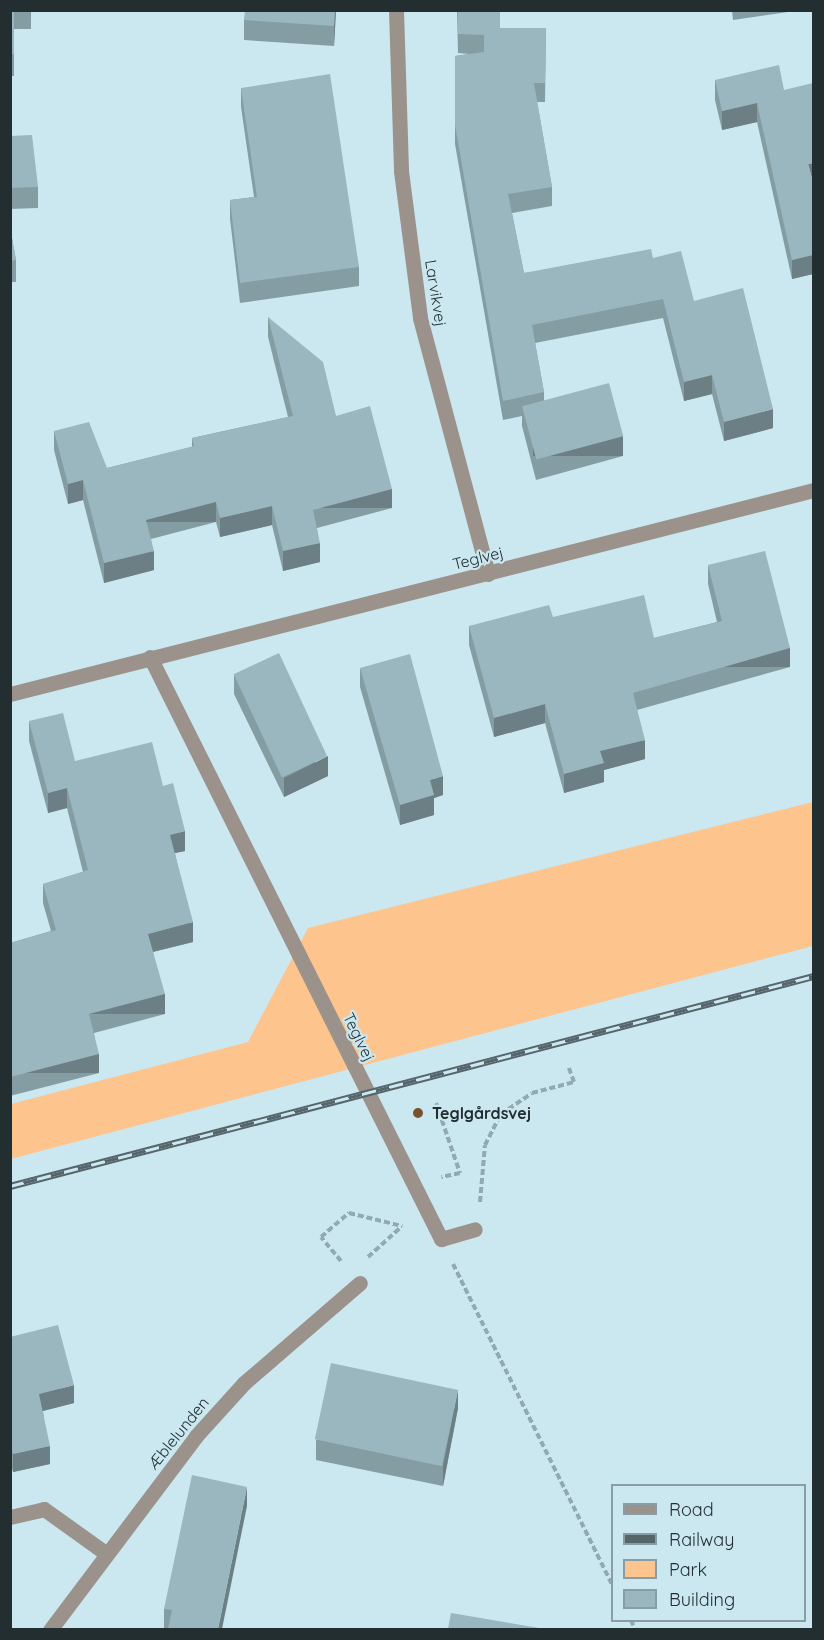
<!DOCTYPE html>
<html>
<head>
<meta charset="utf-8">
<style>
  body { margin:0 }
  #map { position:relative; width:824px; height:1640px; overflow:hidden; background:#cbe8f0; font-family:Quicksand,sans-serif }
  div>[style] { position:absolute }
  [style*='--x'] { left:calc(var(--x)*1px); top:calc(var(--y)*1px); width:calc(var(--w)*1px); rotate:calc(var(--a)*1deg) }
  .green>* { inset:0; background:#fec48e }
  .path>* { height:4px; margin-top:-2px; transform-origin:0; background:repeating-linear-gradient(90deg,#92a9af 0 6px,transparent 0 9px) }
  .service>* { height:15px; margin:-7.5px; padding:0 7.5px; transform-origin:7.5px; border-radius:7.5px; background:#9b928b }
  .minor>* { height:15px; margin:-7.5px; padding:0 7.5px; transform-origin:7.5px; border-radius:7.5px; background:#9b928b }
  .rail>* { height:7px; margin-top:-3.5px; transform-origin:0; background:repeating-linear-gradient(90deg,#cbe8f0 0 14px,#55656a 0 28px); box-sizing:border-box; border-block:2px solid #55656a }
  .wall>* { inset:0; background:#849da3 }
  .shaded-wall>* { inset:0; background:#6c7f85; transform-origin:0 0 }
  .building>* { inset:0; background:#9ab6be; transform-origin:0 0 }
  .dots>* { width:16px; height:16px; translate:-50% -50%; box-sizing:border-box; border:3px solid #cbe8f0; border-radius:50% }
  span { translate:-50% -50%; white-space:nowrap; text-align:center; line-height:1.15; -webkit-text-stroke:4.5px #cbe8f0; paint-order:stroke }
  .street-label { font-size:16px; color:#232e31 }
  .poi-label { font-size:16px; color:#232e31; font-weight:700 }
  .left { translate:0 -50%; text-align:left }
  .frame { position:absolute; inset:0; border:12px solid #232e31; pointer-events:none }
  .legend { position:absolute; left:611px; top:1484px; width:195px; height:138px; box-sizing:border-box; background:#cbe8f0; border:2px solid #889ea4; margin:0; padding:8px 10px; list-style:none; font-size:18px; color:#232e31 }
  .legend li { display:flex; align-items:center; gap:12px; height:30px }
  .legend b { width:30px; border:2px solid #889ea4 }
</style>
</head>
<body>
<div id="map">
  <div class="green">
    <i style="clip-path:polygon(813px 802px,813px 946px,11px 1159px,11px 1104px,248px 1042px,308px 928px)"></i>
  </div>
  <div class="path">
    <i style="--x:436;--y:1103;--w:74;--a:71.1"></i>
    <i style="--x:460;--y:1173;--w:19;--a:168"></i>
    <i style="--x:480;--y:1202;--w:57;--a:-85"></i>
    <i style="--x:485;--y:1145;--w:35;--a:-63"></i>
    <i style="--x:501;--y:1114;--w:37;--a:-34"></i>
    <i style="--x:532;--y:1093;--w:43;--a:-14.7"></i>
    <i style="--x:574;--y:1082;--w:15;--a:-110"></i>
    <i style="--x:368;--y:1257;--w:45;--a:-42.3"></i>
    <i style="--x:341;--y:1261;--w:31;--a:-130"></i>
    <i style="--x:321;--y:1237;--w:37;--a:-41"></i>
    <i style="--x:349;--y:1213;--w:55;--a:13.8"></i>
    <i style="--x:453;--y:1264;--w:357;--a:63.6"></i>
    <i style="--x:631;--y:1620;--w:11;--a:68"></i>
  </div>
  <div class="service">
    <i style="--x:150;--y:657;--w:651;--a:63.43"></i>
    <i style="--x:441;--y:1239;--w:35;--a:-16"></i>
  </div>
  <div class="minor">
    <i style="--x:396;--y:10;--w:161;--a:88.2"></i>
    <i style="--x:401;--y:171;--w:148;--a:82.6"></i>
    <i style="--x:420;--y:318;--w:265;--a:75.1"></i>
    <i style="--x:10;--y:694;--w:829;--a:-14.24"></i>
    <i style="--x:10;--y:1517;--w:35;--a:-13"></i>
    <i style="--x:44;--y:1509;--w:74;--a:35.6"></i>
    <i style="--x:50;--y:1630;--w:243;--a:-53"></i>
    <i style="--x:196;--y:1436;--w:72;--a:-47.8"></i>
    <i style="--x:244;--y:1383;--w:153;--a:-40.8"></i>
  </div>
  <div class="rail">
    <i style="--x:10;--y:1186;--w:831;--a:-14.64"></i>
  </div>
  <div class="wall">
    <i style="clip-path:polygon(10px 10px,31px 10px,31px 29px,14px 29px,14px 76px,10px 76px)"></i>
    <i style="clip-path:polygon(336px 10px,334px 46px,244px 40px,244px 20px)"></i>
    <i style="clip-path:polygon(457px 10px,500px 10px,500px 28px,546px 28px,545px 102px,537px 102px,552px 187px,552px 206px,512px 213px,524px 273px,653px 258px,694px 301px,773px 428px,724px 441px,712px 394px,684px 401px,663px 318px,535px 343px,544px 392px,544px 401px,623px 456px,536px 480px,522px 426px,522px 416px,503px 420px,455px 144px,455px 56px,469px 54px,458px 53px)"></i>
    <i style="clip-path:polygon(732px 10px,802px 10px,733px 20px)"></i>
    <i style="clip-path:polygon(715px 80px,784px 90px,813px 183px,813px 274px,792px 279px,757px 122px,722px 130px,715px 100px)"></i>
    <i style="clip-path:polygon(241px 88px,359px 267px,359px 286px,240px 303px,230px 219px,230px 200px,254px 197px,241px 107px)"></i>
    <i style="clip-path:polygon(10px 136px,38px 187px,38px 208px,10px 209px)"></i>
    <i style="clip-path:polygon(10px 227px,16px 260px,16px 282px,10px 282px)"></i>
    <i style="clip-path:polygon(268px 317px,336px 416px,392px 508px,317px 528px,320px 562px,283px 571px,272px 525px,220px 537px,216px 522px,151px 539px,154px 570px,104px 583px,83px 500px,68px 504px,54px 450px,54px 431px,107px 468px,192px 447px,192px 438px,288px 417px,268px 337px)"></i>
    <i style="clip-path:polygon(708px 565px,790px 667px,637px 710px,645px 759px,604px 770px,604px 782px,564px 793px,545px 723px,494px 737px,469px 645px,469px 626px,553px 617px,654px 638px,717px 622px,708px 584px)"></i>
    <i style="clip-path:polygon(360px 668px,443px 795px,434px 798px,434px 815px,400px 825px,360px 687px)"></i>
    <i style="clip-path:polygon(234px 674px,328px 776px,284px 797px,234px 694px)"></i>
    <i style="clip-path:polygon(29px 721px,75px 761px,163px 786px,185px 851px,175px 853px,193px 942px,153px 952px,165px 1014px,94px 1033px,99px 1073px,10px 1096px,10px 943px,51px 931px,43px 903px,43px 884px,83px 872px,67px 808px,48px 813px,29px 741px)"></i>
    <i style="clip-path:polygon(10px 1337px,74px 1403px,43px 1411px,50px 1464px,13px 1472px,10px 1461px)"></i>
    <i style="clip-path:polygon(458px 1408px,443px 1486px,316px 1460px,316px 1440px)"></i>
    <i style="clip-path:polygon(247px 1506px,168px 1629px,164px 1628px,164px 1609px)"></i>
  </div>
  <div class="shaded-wall">
    <i style="clip-path:polygon(335px 10px,336px 10px,334px 46px,334px 26px)"></i>
    <i style="clip-path:polygon(757px 103px,757px 122px,722px 130px,722px 111px)"></i>
    <i style="clip-path:polygon(813px 163px,813px 182px,808px 164px)"></i>
    <i style="clip-path:polygon(813px 255px,813px 274px,792px 279px,792px 260px)"></i>
    <i style="clip-path:polygon(712px 375px,712px 394px,684px 401px,684px 382px)"></i>
    <i style="clip-path:polygon(773px 409px,773px 428px,724px 441px,724px 422px)"></i>
    <i style="left:623px;top:436px;width:20px;height:90px;rotate:90deg"></i>
    <i style="clip-path:polygon(83px 480px,83px 500px,68px 504px,68px 484px)"></i>
    <i style="left:392px;top:489px;width:19px;height:82px;rotate:90deg"></i>
    <i style="left:216px;top:502px;width:20px;height:72px;rotate:90deg"></i>
    <i style="left:10px;top:504px;width:2px;height:26px"></i>
    <i style="clip-path:polygon(272px 506px,272px 525px,220px 537px,220px 518px)"></i>
    <i style="clip-path:polygon(320px 543px,320px 562px,283px 571px,283px 551px)"></i>
    <i style="clip-path:polygon(154px 551px,154px 570px,104px 583px,104px 563px)"></i>
    <i style="left:790px;top:648px;width:19px;height:163px;rotate:90deg"></i>
    <i style="clip-path:polygon(545px 704px,545px 723px,494px 737px,494px 718px)"></i>
    <i style="clip-path:polygon(645px 740px,645px 759px,604px 770px,604px 782px,564px 793px,564px 774px,600px 751px)"></i>
    <i style="clip-path:polygon(328px 756px,328px 776px,284px 797px,284px 778px)"></i>
    <i style="clip-path:polygon(443px 776px,443px 795px,434px 798px,434px 815px,400px 825px,400px 805px,430px 780px)"></i>
    <i style="clip-path:polygon(67px 788px,67px 808px,48px 813px,48px 793px)"></i>
    <i style="clip-path:polygon(185px 831px,185px 851px,170px 854px,170px 835px)"></i>
    <i style="clip-path:polygon(193px 922px,193px 942px,148px 953px,148px 934px)"></i>
    <i style="left:165px;top:994px;width:20px;height:79px;rotate:90deg"></i>
    <i style="left:99px;top:1054px;width:19px;height:92px;rotate:90deg"></i>
    <i style="clip-path:polygon(74px 1385px,74px 1403px,39px 1412px,39px 1394px)"></i>
    <i style="clip-path:polygon(458px 1389px,458px 1408px,443px 1486px,443px 1466px)"></i>
    <i style="clip-path:polygon(50px 1446px,50px 1464px,13px 1472px,13px 1454px)"></i>
    <i style="clip-path:polygon(247px 1487px,247px 1506px,222px 1629px,218px 1629px)"></i>
  </div>
  <div class="building">
    <i style="left:10px;top:10px;width:4px;height:44px"></i>
    <i style="clip-path:polygon(245px 10px,335px 10px,334px 26px,244px 20px)"></i>
    <i style="clip-path:polygon(458px 10px,500px 10px,500px 28px,546px 28px,545px 83px,534px 83px,552px 187px,508px 194px,524px 273px,651px 249px,653px 258px,681px 251px,694px 301px,743px 288px,773px 409px,724px 422px,712px 375px,684px 382px,663px 299px,532px 325px,544px 392px,503px 401px,455px 125px,455px 56px,484px 52px,484px 35px,458px 34px)"></i>
    <i style="clip-path:polygon(779px 65px,784px 90px,813px 83px,813px 163px,808px 164px,813px 183px,813px 255px,792px 260px,757px 103px,722px 111px,715px 80px)"></i>
    <i style="clip-path:polygon(330px 74px,359px 267px,240px 283px,230px 200px,257px 197px,241px 88px)"></i>
    <i style="clip-path:polygon(32px 135px,38px 187px,10px 188px,10px 136px)"></i>
    <i style="clip-path:polygon(10px 227px,16px 260px,10px 261px)"></i>
    <i style="clip-path:polygon(268px 317px,323px 362px,336px 416px,370px 406px,392px 489px,313px 510px,320px 543px,283px 551px,272px 506px,220px 518px,216px 502px,146px 520px,154px 551px,104px 563px,83px 480px,68px 484px,54px 431px,89px 422px,107px 468px,194px 446px,192px 438px,293px 416px)"></i>
    <i style="left:609px;top:383px;width:55px;height:90px;rotate:75deg"></i>
    <i style="clip-path:polygon(765px 551px,790px 648px,633px 693px,645px 740px,600px 751px,604px 763px,564px 774px,545px 704px,494px 718px,469px 626px,549px 605px,553px 617px,644px 595px,654px 638px,722px 621px,708px 565px)"></i>
    <i style="left:279px;top:653px;width:114px;height:50px;rotate:65deg"></i>
    <i style="clip-path:polygon(410px 654px,443px 776px,430px 780px,434px 795px,400px 805px,360px 668px)"></i>
    <i style="clip-path:polygon(63px 713px,75px 761px,152px 742px,163px 786px,173px 783px,185px 831px,170px 835px,193px 922px,148px 934px,165px 994px,89px 1014px,99px 1054px,10px 1077px,10px 943px,56px 930px,43px 884px,88px 870px,67px 788px,48px 793px,29px 721px)"></i>
    <i style="clip-path:polygon(58px 1325px,74px 1385px,39px 1394px,50px 1446px,13px 1454px,10px 1443px,10px 1337px)"></i>
    <i style="left:331px;top:1363px;width:130px;height:78px;rotate:12deg"></i>
    <i style="clip-path:polygon(192px 1475px,247px 1487px,218px 1629px,168px 1629px,172px 1610px,164px 1609px)"></i>
    <i style="clip-path:polygon(451px 1613px,545px 1629px,448px 1629px)"></i>
  </div>
  <div class="dots">
    <i style="left:418px;top:1113px;background:#77522d"></i>
  </div>
  <div class="street-label">
    <span style="left:436px;top:293px;rotate:81deg">Larvikvej</span>
    <span style="left:478px;top:558px;rotate:-14deg">Teglvej</span>
    <span style="left:359px;top:1037px;rotate:64deg">Teglvej</span>
    <span style="left:178px;top:1433px;rotate:-51deg">Æblelunden</span>
  </div>
  <div class="poi-label">
    <span class="left" style="left:432px;top:1113px">Teglgårdsvej</span>
  </div>
  <div class="frame"></div>
  <ul class="legend">
  <li><b style="height:8px;background:#9b928b"></b>Road</li>
  <li><b style="height:8px;background:#55656a"></b>Railway</li>
  <li><b style="height:16px;background:#fec48e"></b>Park</li>
  <li><b style="height:16px;background:#9ab6be"></b>Building</li>
  </ul>
</div>
</body>
</html>
